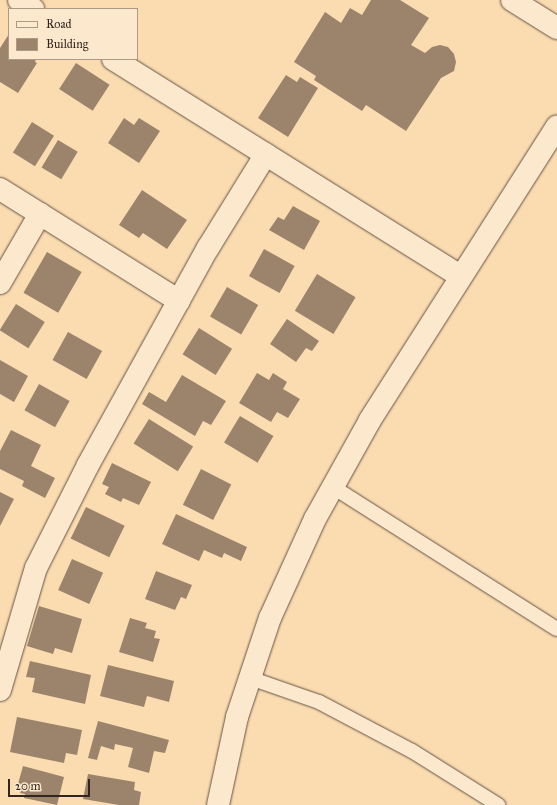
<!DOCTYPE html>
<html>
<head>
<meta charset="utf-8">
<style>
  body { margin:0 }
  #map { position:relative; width:557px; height:805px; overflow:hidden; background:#fbdcb0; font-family:"IM FELL Great Primer",serif }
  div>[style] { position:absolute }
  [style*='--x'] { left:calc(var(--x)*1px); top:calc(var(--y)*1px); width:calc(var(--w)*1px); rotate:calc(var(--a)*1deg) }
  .building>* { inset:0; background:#9b846b; transform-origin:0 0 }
  .roads { filter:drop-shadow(0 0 1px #645345) drop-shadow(0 0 1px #645345) }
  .service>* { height:14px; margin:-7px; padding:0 7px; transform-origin:7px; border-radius:7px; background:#fce8cc }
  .minor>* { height:22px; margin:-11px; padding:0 11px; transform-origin:11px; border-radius:11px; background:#fce8cc }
  .tertiary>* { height:22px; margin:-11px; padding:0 11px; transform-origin:11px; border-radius:11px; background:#fce8cc }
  span { translate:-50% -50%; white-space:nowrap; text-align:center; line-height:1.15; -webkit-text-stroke:3px #fce8cc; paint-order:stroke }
  .legend { position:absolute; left:8px; top:8px; width:130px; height:52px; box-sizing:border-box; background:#fce8cc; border:1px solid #ab9a88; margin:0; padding:5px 7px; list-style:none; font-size:12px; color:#322521 }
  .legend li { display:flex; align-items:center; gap:8px; height:20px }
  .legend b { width:20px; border:1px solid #ab9a88 }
  .scale { position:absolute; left:8px; top:779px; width:82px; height:18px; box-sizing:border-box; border:2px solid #322521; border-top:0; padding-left:5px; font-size:12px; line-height:14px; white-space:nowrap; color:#322521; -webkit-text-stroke:3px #fce8cc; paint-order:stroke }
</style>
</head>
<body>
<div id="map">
  <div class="building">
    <i style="clip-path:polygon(371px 0,400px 0,429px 18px,411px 45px,425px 53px,432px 47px,440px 45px,448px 47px,454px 54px,456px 62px,454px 71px,441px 78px,406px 131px,366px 105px,362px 111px,314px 80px,316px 76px,294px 62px,325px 12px,341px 23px,350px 8px,362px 15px)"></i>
    <i style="clip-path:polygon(9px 34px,9px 59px,36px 59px,35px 62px,37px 63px,18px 93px,0 82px,0 48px)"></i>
    <i style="left:76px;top:63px;width:40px;height:31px;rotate:33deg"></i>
    <i style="clip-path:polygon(286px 75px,297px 82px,300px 77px,318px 88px,288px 137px,258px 118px)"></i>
    <i style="clip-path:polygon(124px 118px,134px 125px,139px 118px,160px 131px,139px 163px,108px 143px)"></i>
    <i style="left:32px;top:122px;width:26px;height:36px;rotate:32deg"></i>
    <i style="left:58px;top:140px;width:23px;height:32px;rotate:31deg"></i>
    <i style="clip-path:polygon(142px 190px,187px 220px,167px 249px,143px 233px,139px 238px,119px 225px)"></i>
    <i style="clip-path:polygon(293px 206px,320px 221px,304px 250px,269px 230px,278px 217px,284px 220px)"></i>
    <i style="left:264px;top:249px;width:35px;height:31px;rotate:29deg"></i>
    <i style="left:47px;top:252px;width:40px;height:47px;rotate:30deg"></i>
    <i style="left:317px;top:274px;width:45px;height:43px;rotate:31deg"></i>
    <i style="left:227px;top:287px;width:36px;height:34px;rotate:30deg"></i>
    <i style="left:16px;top:304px;width:34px;height:31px;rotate:32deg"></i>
    <i style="clip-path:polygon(287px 319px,319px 341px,312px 351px,306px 348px,296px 362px,270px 344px)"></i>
    <i style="left:199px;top:328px;width:39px;height:31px;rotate:32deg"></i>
    <i style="left:68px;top:332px;width:39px;height:32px;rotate:29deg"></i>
    <i style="clip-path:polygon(0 360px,28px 376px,14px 402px,0 394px)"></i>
    <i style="clip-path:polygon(257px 373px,269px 380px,273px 373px,287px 382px,283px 389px,300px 399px,288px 418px,277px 412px,271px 422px,239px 403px)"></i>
    <i style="clip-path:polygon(182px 375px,226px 401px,211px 425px,203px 421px,195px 436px,142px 404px,149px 392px,166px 402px)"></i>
    <i style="left:39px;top:384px;width:35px;height:30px;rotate:29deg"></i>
    <i style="left:240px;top:416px;width:39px;height:31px;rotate:31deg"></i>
    <i style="left:149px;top:419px;width:52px;height:29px;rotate:32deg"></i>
    <i style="clip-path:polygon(11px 430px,41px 445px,31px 466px,55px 478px,45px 498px,22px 486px,24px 481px,0 469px,0 451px)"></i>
    <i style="clip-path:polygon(112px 463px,151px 482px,139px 505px,123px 498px,121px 502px,105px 494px,109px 487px,102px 484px)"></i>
    <i style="left:201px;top:469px;width:34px;height:40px;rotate:27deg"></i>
    <i style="clip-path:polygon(0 492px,14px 499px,0 526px)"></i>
    <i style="left:86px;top:507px;width:43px;height:35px;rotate:26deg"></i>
    <i style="clip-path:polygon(176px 514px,247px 547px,241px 561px,224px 553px,222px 558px,204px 550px,199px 561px,162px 544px)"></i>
    <i style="left:72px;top:559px;width:34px;height:34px;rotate:24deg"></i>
    <i style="clip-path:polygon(156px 571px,192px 585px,186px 599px,181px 597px,175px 610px,145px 599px)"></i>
    <i style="clip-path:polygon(39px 606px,82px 619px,72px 653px,55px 648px,53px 654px,27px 646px)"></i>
    <i style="clip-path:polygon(130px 618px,147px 623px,145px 628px,156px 631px,154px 638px,160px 639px,153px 662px,119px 652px)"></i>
    <i style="clip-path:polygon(30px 661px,91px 675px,85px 704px,32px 692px,35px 678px,26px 677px)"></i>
    <i style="clip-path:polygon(108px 665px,174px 681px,169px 702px,147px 696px,144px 707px,100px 696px)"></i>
    <i style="clip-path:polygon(17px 717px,82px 730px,77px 755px,66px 753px,64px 763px,10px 752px)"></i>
    <i style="clip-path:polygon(98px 721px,169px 740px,165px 753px,154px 751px,149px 773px,128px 767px,133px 748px,115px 744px,114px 750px,101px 746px,97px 760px,88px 758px)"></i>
    <i style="clip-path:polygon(23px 766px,64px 777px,57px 805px,24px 798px,25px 794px,20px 793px,23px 786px,18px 784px)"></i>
    <i style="clip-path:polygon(88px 774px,135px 782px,134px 790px,141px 792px,139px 805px,119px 805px,83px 799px)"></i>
  </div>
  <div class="roads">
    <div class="service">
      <i style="--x:333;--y:487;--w:265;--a:32.4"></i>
      <i style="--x:250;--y:678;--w:73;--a:19.2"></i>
      <i style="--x:319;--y:702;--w:105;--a:27.8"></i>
      <i style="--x:412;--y:751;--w:102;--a:32.1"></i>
    </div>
    <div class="minor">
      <i style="--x:19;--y:0;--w:17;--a:33"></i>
      <i style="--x:113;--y:59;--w:409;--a:32"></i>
      <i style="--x:0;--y:189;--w:211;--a:32"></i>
      <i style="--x:0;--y:283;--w:80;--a:-59.9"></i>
      <i style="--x:0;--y:690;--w:127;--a:-73.6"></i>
      <i style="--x:36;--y:568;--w:115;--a:-63.2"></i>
      <i style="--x:88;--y:465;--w:248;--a:-61.1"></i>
      <i style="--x:208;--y:248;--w:110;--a:-58.3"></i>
    </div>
    <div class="tertiary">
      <i style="--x:512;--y:0;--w:53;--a:31.9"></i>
      <i style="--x:218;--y:805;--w:90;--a:-77.8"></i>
      <i style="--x:237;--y:717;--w:104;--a:-71.6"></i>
      <i style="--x:270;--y:618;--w:109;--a:-65.6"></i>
      <i style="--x:315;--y:519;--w:113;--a:-60.9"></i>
      <i style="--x:370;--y:420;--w:348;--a:-57.5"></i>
    </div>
  </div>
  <ul class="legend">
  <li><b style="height:5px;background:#fce8cc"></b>Road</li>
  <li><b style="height:11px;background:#9b846b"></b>Building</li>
  </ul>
  <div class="scale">20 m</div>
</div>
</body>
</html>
